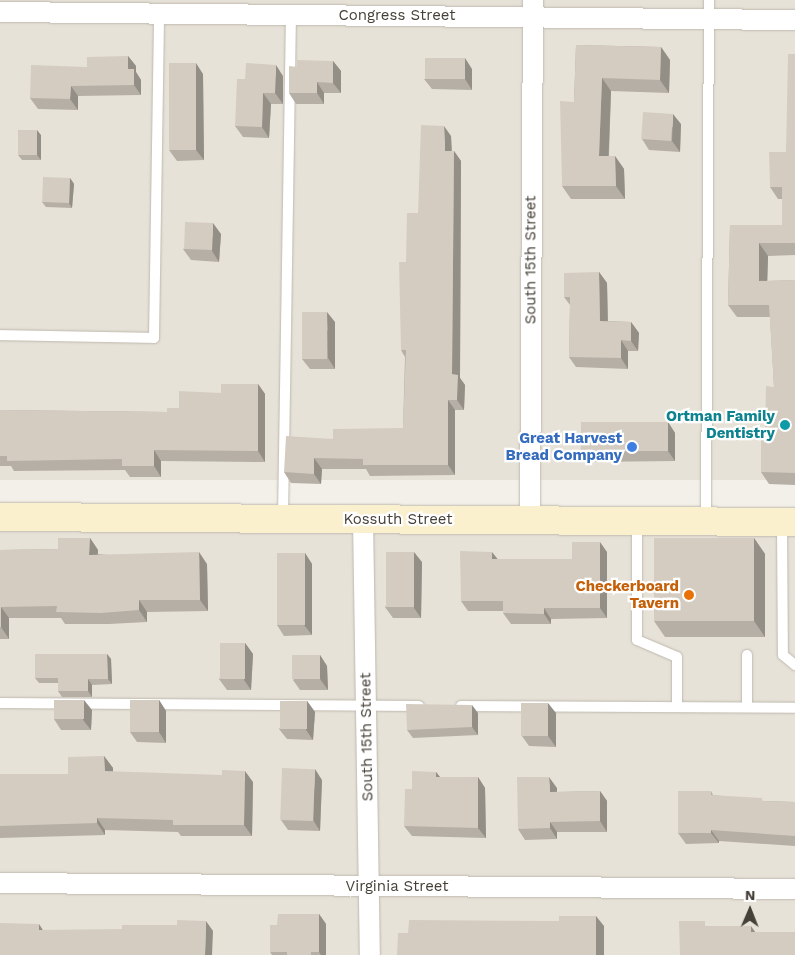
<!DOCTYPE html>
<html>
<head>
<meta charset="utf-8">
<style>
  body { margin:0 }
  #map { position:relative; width:795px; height:955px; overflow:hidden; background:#f3f0ea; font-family:"Work Sans",sans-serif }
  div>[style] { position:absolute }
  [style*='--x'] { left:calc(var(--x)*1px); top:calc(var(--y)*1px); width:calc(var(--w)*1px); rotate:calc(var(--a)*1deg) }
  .residential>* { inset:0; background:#e7e2d8; transform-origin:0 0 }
  .roads { filter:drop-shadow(0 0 1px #beb8ad) drop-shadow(0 0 1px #beb8ad) }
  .lane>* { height:10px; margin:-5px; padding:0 5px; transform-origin:5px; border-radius:5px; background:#fff }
  .street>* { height:20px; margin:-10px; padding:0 10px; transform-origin:10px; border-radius:10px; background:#fff }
  .secondary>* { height:28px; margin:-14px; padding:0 14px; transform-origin:14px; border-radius:14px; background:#faf0cd }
  .wall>* { inset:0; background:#b6afa5 }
  .shaded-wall>* { inset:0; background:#948f86 }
  .building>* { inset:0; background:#d4ccc0; transform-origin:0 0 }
  .dots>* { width:14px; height:14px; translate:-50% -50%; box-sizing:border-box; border:2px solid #fff; border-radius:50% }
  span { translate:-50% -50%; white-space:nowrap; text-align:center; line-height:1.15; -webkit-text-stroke:4.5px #fff; paint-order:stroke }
  .street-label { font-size:15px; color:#464138 }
  .culture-label { font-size:15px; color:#0d838f; font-weight:700 }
  .right { translate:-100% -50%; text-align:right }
  .shop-label { font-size:15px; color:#366cbe; font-weight:700 }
  .food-label { font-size:15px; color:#c56008; font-weight:700 }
  .north { position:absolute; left:725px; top:885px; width:50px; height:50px; -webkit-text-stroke:4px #fff; paint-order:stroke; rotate:1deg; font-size:14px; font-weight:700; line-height:20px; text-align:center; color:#464138 }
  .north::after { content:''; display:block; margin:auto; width:18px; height:22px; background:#464138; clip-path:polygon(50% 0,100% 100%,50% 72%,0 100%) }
</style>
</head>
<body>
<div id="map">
  <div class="residential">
    <i style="left:0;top:0;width:795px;height:480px"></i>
    <i style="left:0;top:517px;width:795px;height:438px"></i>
  </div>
  <div class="roads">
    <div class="lane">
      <i style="--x:0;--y:335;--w:154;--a:1.1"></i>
      <i style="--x:154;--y:338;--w:323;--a:-89.1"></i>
      <i style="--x:283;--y:517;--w:501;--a:-89.09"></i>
      <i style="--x:706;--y:521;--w:521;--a:-89.67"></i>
      <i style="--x:637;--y:522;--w:118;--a:90"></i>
      <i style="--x:637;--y:640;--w:43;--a:23"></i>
      <i style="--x:677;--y:657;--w:50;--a:90"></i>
      <i style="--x:782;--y:523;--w:132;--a:89.6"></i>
      <i style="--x:783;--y:655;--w:16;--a:40"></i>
      <i style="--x:747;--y:655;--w:52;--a:90"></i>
      <i style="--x:0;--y:703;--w:419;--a:0.4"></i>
      <i style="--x:461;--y:706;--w:334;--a:0.3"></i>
    </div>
    <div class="street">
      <i style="--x:0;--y:12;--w:795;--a:0.58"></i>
      <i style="--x:363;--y:519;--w:436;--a:89.1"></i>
      <i style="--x:530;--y:521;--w:521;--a:-89.67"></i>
      <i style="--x:0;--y:883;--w:795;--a:0.43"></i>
    </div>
    <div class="secondary">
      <i style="--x:0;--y:517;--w:795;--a:0.36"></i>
    </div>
  </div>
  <div class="wall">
    <i style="clip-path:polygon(576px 45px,661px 47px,670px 60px,669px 93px,611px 91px,609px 156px,615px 156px,624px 169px,625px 199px,571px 199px,562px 186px,574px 102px)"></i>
    <i style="clip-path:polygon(795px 54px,795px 255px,768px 256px,767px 281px,795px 280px,795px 485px,769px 484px,761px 472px,774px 387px,770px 317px,737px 317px,728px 305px,730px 225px,782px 225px,782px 199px,778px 199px,770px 187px,786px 152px)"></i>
    <i style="clip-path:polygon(128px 56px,136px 66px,136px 72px,141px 80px,141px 95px,78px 96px,78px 110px,38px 109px,30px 98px,87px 67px)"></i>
    <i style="clip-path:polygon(333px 61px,341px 71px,341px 93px,324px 93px,324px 104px,296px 104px,289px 93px,297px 67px)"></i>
    <i style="clip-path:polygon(472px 69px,472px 90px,432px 89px,424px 79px)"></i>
    <i style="clip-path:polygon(203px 74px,204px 160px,177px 161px,169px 150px)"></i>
    <i style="clip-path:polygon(283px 76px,283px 104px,271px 104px,269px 138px,243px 137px,235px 126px,245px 79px)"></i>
    <i style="clip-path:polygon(681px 124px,680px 152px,649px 150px,642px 139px)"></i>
    <i style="clip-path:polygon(41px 135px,41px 160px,22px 160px,18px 155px)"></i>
    <i style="clip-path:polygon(451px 136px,452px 151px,454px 151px,461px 161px,460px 378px,465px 385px,464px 410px,455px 410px,455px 475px,370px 476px,366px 469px,322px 469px,321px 484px,291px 483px,284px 472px,333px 439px,403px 428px,405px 357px,401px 350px,406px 262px,418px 213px)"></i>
    <i style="clip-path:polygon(70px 178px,74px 184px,72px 208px,46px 207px,42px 202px)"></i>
    <i style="clip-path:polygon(221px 234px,219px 262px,191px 260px,183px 249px)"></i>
    <i style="clip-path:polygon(599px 272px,607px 283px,608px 321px,631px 322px,639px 333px,638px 351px,628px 351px,628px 369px,576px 367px,569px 357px,570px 305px,564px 297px)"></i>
    <i style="clip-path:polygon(335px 322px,335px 369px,310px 369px,302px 359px)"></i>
    <i style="clip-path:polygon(258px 384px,265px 394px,265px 462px,161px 461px,161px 477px,130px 477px,125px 470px,14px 471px,11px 466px,0 466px,0 410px,167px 412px,179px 408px,221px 393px)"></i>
    <i style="clip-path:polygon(668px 422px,675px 433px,675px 461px,589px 462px,581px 451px)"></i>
    <i style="clip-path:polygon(90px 538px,98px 550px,98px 554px,207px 564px,208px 611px,147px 612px,147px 622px,109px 624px,65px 624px,61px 618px,9px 618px,9px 639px,0 639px,0 550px,58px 549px)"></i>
    <i style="clip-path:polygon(754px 538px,765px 554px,765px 637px,665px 637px,654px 621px)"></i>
    <i style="clip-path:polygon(607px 552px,607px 618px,551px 619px,551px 624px,511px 624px,503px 613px,503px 611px,468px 611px,461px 601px,497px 559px,572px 559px)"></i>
    <i style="clip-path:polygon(305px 553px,312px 564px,312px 635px,284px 636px,277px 625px)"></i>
    <i style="clip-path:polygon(422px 562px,421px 618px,393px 618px,385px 607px)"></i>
    <i style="clip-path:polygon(245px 643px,253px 654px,251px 690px,227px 690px,219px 679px)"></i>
    <i style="clip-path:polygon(107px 654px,111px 659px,112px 684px,92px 685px,92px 697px,62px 697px,58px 691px,58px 683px,39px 683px,35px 678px)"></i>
    <i style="clip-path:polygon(320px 655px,327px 666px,328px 690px,300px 690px,293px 680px)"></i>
    <i style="clip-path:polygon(159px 700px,166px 711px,166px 743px,137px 742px,130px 732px)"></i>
    <i style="clip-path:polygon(307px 701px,315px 712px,313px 740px,287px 739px,279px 729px)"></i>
    <i style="clip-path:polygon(92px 710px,91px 730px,61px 730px,54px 719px)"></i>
    <i style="clip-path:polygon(478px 713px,478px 735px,413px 738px,407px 730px)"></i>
    <i style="clip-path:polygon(556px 713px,556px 747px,529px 746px,522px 736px)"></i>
    <i style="clip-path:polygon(104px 756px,113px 768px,113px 772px,253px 782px,252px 836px,181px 836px,178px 832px,105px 830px,105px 835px,0 838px,0 774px,68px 774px)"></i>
    <i style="clip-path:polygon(436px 772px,440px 777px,478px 777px,485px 788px,486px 838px,412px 836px,404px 826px,412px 789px)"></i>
    <i style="clip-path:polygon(322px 780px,320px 831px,288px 830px,281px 820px)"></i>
    <i style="clip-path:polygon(557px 788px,557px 792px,600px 791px,607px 801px,607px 832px,557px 832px,557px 839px,525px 840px,518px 829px)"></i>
    <i style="clip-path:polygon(711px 791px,713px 795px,765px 801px,795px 802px,795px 846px,719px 841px,719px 843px,686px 844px,678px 833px)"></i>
    <i style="clip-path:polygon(319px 914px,326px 924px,326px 955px,272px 955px,270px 952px,277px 925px)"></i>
  </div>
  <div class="shaded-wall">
    <i style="clip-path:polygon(661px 47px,670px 60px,669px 93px,660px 80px)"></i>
    <i style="clip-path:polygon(128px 56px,136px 66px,136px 72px,141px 80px,141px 95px,134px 85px,128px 69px)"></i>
    <i style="clip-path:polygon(465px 58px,472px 69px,472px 90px,465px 79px)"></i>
    <i style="clip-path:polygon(333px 61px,341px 71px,341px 93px,333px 83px)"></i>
    <i style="clip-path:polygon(196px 63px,203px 74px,204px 160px,196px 150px)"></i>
    <i style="clip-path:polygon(276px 65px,283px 76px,283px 104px,275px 93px)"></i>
    <i style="clip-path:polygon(602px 78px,611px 91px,608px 169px,599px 156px)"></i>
    <i style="clip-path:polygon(317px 82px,324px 93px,324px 104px,317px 93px)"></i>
    <i style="clip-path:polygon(71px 86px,78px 96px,78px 110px,70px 99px)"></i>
    <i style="clip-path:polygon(263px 93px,271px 104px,269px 138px,262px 127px)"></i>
    <i style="clip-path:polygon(673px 114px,681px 124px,680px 152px,672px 141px)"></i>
    <i style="clip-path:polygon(444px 126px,451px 136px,452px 161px,445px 151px)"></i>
    <i style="clip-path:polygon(37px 130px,41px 135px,41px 160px,37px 155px)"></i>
    <i style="clip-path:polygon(454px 151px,461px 161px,460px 378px,465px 385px,464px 410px,457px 400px,452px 374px)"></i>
    <i style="clip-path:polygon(615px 156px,624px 169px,625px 199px,616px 186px)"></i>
    <i style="clip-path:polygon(70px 178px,74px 184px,72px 208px,69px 203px)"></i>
    <i style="clip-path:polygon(213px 223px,221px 234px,219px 262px,212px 251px)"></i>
    <i style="clip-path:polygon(759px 243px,768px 256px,767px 293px,759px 281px)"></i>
    <i style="clip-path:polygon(599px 272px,607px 283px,608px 332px,600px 321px)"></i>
    <i style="clip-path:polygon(327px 312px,335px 322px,335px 369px,328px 358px)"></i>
    <i style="clip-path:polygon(631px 322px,639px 333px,638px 351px,631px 341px)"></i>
    <i style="clip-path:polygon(621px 340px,628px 351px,628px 369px,621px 358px)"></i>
    <i style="clip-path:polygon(258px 384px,265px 394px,265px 462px,258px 451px)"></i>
    <i style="clip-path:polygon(448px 400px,455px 410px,455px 475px,448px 465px)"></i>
    <i style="clip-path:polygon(668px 422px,675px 433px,675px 461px,668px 451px)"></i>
    <i style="clip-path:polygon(154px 450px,161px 461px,161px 477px,154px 466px)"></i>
    <i style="clip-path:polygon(314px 458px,322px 469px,321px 484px,314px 474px)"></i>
    <i style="clip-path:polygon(90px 538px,98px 550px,97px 566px,89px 555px)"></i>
    <i style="clip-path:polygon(754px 538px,765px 554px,765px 637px,754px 621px)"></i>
    <i style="clip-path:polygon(600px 542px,607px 552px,607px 618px,600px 608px)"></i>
    <i style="clip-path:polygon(199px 552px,207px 564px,208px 611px,200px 600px)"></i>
    <i style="clip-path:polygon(414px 552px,422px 562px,421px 618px,414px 608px)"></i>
    <i style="clip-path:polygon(492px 552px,500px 562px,492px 559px)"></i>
    <i style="clip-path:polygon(305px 553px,312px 564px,312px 635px,304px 625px)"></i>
    <i style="clip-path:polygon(139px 600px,147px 612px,147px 622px,139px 610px)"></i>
    <i style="clip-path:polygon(1px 607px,9px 618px,9px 639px,1px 627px)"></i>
    <i style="clip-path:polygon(544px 608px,551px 619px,551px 624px,544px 614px)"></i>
    <i style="clip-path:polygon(245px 643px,253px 654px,251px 690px,244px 680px)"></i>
    <i style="clip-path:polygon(107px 654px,111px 659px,112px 684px,108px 679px)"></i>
    <i style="clip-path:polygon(320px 655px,327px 666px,328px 690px,320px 679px)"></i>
    <i style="clip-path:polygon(88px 679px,92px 685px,92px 697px,88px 691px)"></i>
    <i style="clip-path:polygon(84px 700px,92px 710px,91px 730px,83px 720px)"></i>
    <i style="clip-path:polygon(159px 700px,166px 711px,166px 743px,159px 732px)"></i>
    <i style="clip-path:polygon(307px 701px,315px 712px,313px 740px,306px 730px)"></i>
    <i style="clip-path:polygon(548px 703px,556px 713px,556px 747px,548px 736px)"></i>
    <i style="clip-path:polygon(472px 705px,478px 713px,478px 735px,472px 727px)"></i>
    <i style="clip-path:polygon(104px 756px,113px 768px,113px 783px,105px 771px)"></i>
    <i style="clip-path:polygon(315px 769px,322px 780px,320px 831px,313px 820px)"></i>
    <i style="clip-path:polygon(245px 771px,253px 782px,252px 836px,244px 825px)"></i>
    <i style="clip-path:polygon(436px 772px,444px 782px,436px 777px)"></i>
    <i style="clip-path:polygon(478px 777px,485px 788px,486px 838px,478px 828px)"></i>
    <i style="clip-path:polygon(549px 777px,557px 788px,557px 802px,550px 792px)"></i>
    <i style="clip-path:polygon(600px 791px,607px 801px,607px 832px,600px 821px)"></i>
    <i style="clip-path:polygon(97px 818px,105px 830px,105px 835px,97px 823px)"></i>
    <i style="clip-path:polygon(550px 822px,557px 832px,557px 839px,550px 828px)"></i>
    <i style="clip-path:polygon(711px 830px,719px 841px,719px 843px,711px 833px)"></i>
    <i style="clip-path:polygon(319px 914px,326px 924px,326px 955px,321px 955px,319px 952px)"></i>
    <i style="clip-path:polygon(596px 916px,604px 926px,604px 955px,596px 955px)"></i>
    <i style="clip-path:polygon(206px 921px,213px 931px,212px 955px,205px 955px)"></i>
    <i style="clip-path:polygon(39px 924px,46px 935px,39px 930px)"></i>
    <i style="clip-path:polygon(751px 926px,758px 936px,751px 932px)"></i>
  </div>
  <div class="building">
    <i style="clip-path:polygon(576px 45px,661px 47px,660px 80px,602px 78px,599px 156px,615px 156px,616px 186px,562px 186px,560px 101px,574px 102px)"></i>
    <i style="clip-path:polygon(788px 54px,795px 54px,795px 243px,759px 243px,759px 281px,795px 280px,795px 473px,761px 472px,761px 439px,765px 439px,766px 386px,774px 387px,769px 305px,728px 305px,730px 225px,782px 225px,782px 187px,770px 187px,769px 152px,786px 152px)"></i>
    <i style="clip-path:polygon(128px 56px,128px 69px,134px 69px,134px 85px,71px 86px,70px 99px,30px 98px,31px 65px,87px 67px,87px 57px)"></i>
    <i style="left:425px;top:58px;width:40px;height:21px"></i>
    <i style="clip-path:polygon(297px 60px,333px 61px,333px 83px,317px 82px,317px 93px,289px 93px,289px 66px,297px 67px)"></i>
    <i style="left:169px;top:63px;width:27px;height:87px"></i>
    <i style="clip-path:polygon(246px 63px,276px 65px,275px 93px,263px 93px,262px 127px,235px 126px,237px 79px,245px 79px)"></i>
    <i style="left:643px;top:112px;width:30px;height:27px;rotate:4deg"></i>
    <i style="clip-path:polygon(421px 125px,444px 126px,445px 151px,454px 151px,452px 374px,458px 375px,457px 400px,448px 400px,448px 465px,363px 465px,363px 459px,314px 458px,314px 474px,284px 472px,286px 436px,333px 439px,333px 429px,403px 428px,406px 350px,401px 350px,399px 262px,406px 262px,407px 213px,418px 213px)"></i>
    <i style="left:18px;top:130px;width:19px;height:25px"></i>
    <i style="left:43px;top:177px;width:27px;height:25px;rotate:2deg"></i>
    <i style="left:185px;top:222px;width:28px;height:27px;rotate:2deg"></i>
    <i style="clip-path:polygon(599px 272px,600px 321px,631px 322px,631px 341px,621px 340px,621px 358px,569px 357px,570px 297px,564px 297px,564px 273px)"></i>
    <i style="left:302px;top:312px;width:25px;height:47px"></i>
    <i style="clip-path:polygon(221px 384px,258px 384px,258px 451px,154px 450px,154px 466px,122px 466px,122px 459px,7px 461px,7px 456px,0 456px,0 410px,167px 412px,167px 408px,179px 408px,179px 391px,221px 393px)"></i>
    <i style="left:668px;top:422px;width:29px;height:87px;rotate:90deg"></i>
    <i style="clip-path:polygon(58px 538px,90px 538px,89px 555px,199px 552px,200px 600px,139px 600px,139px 610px,101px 613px,56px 612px,57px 606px,1px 607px,1px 627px,0 627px,0 550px,58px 549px)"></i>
    <i style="left:754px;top:538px;width:83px;height:100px;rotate:90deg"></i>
    <i style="clip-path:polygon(572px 542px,600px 542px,600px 608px,544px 608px,544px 614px,503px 613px,503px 601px,461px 601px,460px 551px,492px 552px,492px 559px,572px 559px)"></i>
    <i style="left:386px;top:552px;width:28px;height:55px"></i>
    <i style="left:277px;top:553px;width:28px;height:72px"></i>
    <i style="left:220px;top:643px;width:25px;height:36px"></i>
    <i style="clip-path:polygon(35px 654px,107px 654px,108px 679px,88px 679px,88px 691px,58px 691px,58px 678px,35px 678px)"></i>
    <i style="left:320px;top:655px;width:24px;height:28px;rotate:90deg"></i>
    <i style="left:54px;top:700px;width:30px;height:19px"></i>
    <i style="left:130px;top:700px;width:29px;height:32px"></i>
    <i style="left:280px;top:701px;width:27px;height:28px"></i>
    <i style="left:521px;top:703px;width:27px;height:33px"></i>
    <i style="clip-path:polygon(406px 704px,472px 705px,472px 727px,407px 730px)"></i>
    <i style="clip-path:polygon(104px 756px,105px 771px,222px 775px,222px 770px,245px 771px,244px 825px,173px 825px,173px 820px,97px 818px,97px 823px,0 826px,0 774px,68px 774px,68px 757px)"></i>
    <i style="left:282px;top:768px;width:33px;height:52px;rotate:2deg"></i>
    <i style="clip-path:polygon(412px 771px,436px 772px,436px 777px,478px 777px,478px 828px,404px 826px,405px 789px,412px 789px)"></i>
    <i style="clip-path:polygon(517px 777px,549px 777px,550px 792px,600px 791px,600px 821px,550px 822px,550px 828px,518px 829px)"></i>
    <i style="clip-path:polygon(678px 791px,711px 791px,711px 795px,762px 798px,762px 801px,795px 802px,795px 836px,711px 830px,711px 833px,678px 833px)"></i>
    <i style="clip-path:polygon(278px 914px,319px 914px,319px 952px,311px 952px,311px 955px,287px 955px,287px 952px,270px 952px,270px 925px,277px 925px)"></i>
    <i style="clip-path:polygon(559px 916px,596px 916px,596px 955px,397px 955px,398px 933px,408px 933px,409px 920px,559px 921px)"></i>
    <i style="clip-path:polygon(177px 920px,206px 921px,205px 955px,0 955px,0 923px,39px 924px,39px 930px,122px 929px,122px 925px,177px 925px)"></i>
    <i style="clip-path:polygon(679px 921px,705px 921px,705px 926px,751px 926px,751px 932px,795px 932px,795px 955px,680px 955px)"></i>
  </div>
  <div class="dots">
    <i style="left:785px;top:425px;background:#0f9aa8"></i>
    <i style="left:632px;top:447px;background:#3f7fe0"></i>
    <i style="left:689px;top:595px;background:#e8710a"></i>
  </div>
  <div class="street-label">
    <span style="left:397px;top:16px">Congress Street</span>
    <span style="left:531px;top:260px;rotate:-90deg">South 15th Street</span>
    <span style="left:398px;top:520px">Kossuth Street</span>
    <span style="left:367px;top:737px;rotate:-91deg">South 15th Street</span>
    <span style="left:397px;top:887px">Virginia Street</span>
  </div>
  <div class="culture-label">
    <span class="right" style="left:775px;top:425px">Ortman Family<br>Dentistry</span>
  </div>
  <div class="shop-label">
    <span class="right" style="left:622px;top:447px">Great Harvest<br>Bread Company</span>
  </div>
  <div class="food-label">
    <span class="right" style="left:679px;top:595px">Checkerboard<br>Tavern</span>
  </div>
  <div class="north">N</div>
</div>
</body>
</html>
